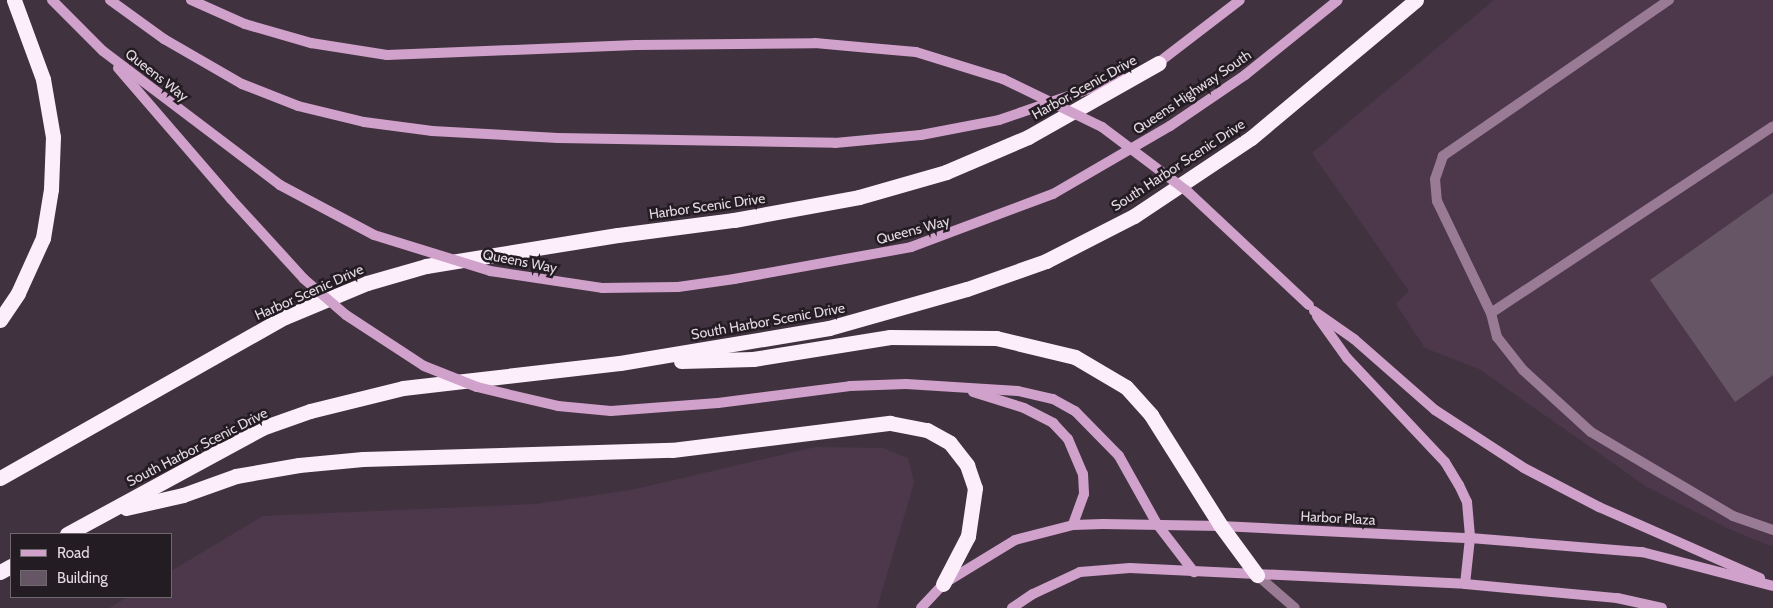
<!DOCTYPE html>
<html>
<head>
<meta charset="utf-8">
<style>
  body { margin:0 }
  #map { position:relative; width:1773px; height:608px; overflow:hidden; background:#413240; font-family:Cabin,sans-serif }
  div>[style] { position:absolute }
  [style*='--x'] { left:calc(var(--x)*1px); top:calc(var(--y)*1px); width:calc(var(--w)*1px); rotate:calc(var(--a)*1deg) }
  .built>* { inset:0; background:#4d384b }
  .building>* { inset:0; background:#665564 }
  .lane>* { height:10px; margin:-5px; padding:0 5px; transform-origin:5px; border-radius:5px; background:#997b96 }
  .secondary>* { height:10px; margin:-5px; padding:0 5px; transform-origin:5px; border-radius:5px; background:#d0a1cb }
  .highway>* { height:15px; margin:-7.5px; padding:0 7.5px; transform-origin:7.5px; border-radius:7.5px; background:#fdeefb }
  .secondary-bridge>* { height:10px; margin:-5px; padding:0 5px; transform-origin:5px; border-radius:5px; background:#d0a1cb }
  span { translate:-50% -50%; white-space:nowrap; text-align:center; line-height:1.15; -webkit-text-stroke:5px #241c23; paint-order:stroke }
  .street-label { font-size:14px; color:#e3d9e2 }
  .legend { position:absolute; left:10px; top:533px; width:162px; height:65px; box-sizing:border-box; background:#241c23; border:1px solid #70686f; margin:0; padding:6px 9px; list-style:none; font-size:15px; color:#e3d9e2 }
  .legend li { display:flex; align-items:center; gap:10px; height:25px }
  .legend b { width:25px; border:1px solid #70686f }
</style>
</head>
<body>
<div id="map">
  <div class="built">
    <i style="clip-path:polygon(1494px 0,1773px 0,1773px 547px,1727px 528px,1647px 487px,1479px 369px,1425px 348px,1396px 304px,1409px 291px,1312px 153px)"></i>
    <i style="clip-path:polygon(816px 447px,883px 448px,908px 458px,914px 483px,877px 608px,109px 608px,128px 597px,171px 597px,171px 571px,263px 516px,536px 504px,631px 490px)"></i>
  </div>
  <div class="building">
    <i style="clip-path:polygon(1773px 193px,1773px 375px,1735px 402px,1650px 280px)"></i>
  </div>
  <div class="lane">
    <i style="--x:1669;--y:0;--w:275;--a:145.4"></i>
    <i style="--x:1443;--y:156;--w:24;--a:109"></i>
    <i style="--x:1435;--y:179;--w:22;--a:85"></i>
    <i style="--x:1437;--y:201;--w:124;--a:64.3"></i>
    <i style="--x:1491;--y:313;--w:25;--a:76"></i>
    <i style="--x:1497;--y:337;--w:42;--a:51.8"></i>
    <i style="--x:1523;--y:370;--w:92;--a:42.4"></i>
    <i style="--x:1591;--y:432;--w:165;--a:30.6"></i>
    <i style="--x:1733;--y:516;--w:42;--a:19.3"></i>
    <i style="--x:1491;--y:313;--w:338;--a:-33.5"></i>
    <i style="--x:1257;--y:575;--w:50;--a:41"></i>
  </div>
  <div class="secondary">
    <i style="--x:52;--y:0;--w:72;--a:45"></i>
    <i style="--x:103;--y:51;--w:222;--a:37.1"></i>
    <i style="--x:110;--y:0;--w:67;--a:35.8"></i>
    <i style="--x:164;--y:39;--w:90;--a:30"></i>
    <i style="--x:242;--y:84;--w:60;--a:21.4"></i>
    <i style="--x:298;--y:106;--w:68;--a:13.6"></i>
    <i style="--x:364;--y:122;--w:69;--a:7.5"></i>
    <i style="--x:432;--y:131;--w:126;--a:3.2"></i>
    <i style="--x:558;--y:138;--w:277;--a:1"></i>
    <i style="--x:835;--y:143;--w:86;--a:-5.3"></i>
    <i style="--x:921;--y:135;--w:79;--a:-10.9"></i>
    <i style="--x:999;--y:120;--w:129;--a:-19"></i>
    <i style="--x:191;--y:0;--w:59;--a:24"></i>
    <i style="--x:245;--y:24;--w:69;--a:16.1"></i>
    <i style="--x:311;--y:43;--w:77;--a:9"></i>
    <i style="--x:387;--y:55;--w:249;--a:-2.3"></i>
    <i style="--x:636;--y:45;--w:179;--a:-0.6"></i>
    <i style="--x:815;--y:43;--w:55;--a:5.2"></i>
    <i style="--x:1154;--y:66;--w:108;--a:-37.5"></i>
    <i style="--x:118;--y:68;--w:173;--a:49.2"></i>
    <i style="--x:734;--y:279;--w:180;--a:-10.2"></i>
    <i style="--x:911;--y:247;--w:152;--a:-20.5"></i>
    <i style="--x:1053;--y:194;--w:135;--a:-30.2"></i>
    <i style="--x:1170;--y:126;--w:91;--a:-34.2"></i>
    <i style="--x:1245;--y:75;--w:119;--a:-38.9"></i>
    <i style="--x:1314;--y:311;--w:49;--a:35"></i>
    <i style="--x:1354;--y:339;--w:108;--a:41.2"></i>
    <i style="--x:1435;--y:410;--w:106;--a:33.1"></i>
    <i style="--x:1524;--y:468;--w:85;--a:27.5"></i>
    <i style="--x:1599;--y:507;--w:176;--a:23.8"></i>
    <i style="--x:1317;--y:316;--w:52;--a:54.5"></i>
    <i style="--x:1347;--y:358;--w:143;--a:46.7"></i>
    <i style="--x:1445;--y:462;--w:27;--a:59"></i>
    <i style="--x:1459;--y:485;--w:19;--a:65"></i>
    <i style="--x:1467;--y:502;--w:36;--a:85"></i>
    <i style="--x:1470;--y:538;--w:46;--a:96.2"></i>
    <i style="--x:973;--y:392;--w:53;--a:17.4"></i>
    <i style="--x:1024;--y:408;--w:33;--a:27"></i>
    <i style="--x:1053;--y:423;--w:22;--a:47"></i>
    <i style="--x:1068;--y:439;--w:38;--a:67"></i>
    <i style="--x:1083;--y:474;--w:20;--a:87"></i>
    <i style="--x:1084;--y:494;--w:33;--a:110"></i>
    <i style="--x:718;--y:403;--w:133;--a:-7.3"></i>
    <i style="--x:850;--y:386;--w:56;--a:-2"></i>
    <i style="--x:906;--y:384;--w:112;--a:3.6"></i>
    <i style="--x:1018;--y:391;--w:36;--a:13"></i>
    <i style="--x:1053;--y:399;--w:25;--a:29"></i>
    <i style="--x:1075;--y:411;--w:63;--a:45.6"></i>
    <i style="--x:1119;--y:456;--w:78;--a:60.8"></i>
    <i style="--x:1157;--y:524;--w:61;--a:52.4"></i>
    <i style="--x:921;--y:608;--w:33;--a:-47"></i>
    <i style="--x:943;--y:584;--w:84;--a:-31.4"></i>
    <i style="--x:1015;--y:540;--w:60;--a:-14.5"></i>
    <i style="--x:1073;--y:525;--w:30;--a:-2"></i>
    <i style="--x:1103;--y:524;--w:118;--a:1"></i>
    <i style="--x:1221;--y:526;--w:249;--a:2.8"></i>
    <i style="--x:1470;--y:538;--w:173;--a:4.7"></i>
    <i style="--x:1642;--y:552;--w:135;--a:14.5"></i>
    <i style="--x:1012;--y:608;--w:25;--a:-34"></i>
    <i style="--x:1033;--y:594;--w:52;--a:-25.1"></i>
    <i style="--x:1080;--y:572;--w:50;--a:-4.6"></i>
    <i style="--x:1130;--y:568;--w:335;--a:2.7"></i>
    <i style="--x:1465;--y:584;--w:153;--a:5.3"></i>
    <i style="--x:1617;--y:598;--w:46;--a:12.5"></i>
  </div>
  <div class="highway">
    <i style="--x:0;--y:320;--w:32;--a:-56"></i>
    <i style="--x:18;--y:293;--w:60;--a:-65.6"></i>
    <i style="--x:43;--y:238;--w:50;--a:-80.7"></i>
    <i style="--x:51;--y:189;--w:52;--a:-87.8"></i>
    <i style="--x:53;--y:137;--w:59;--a:-99.8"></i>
    <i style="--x:43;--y:79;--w:84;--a:-110.2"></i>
    <i style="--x:681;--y:361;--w:72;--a:-1.6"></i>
    <i style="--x:753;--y:359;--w:139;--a:-9.1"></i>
    <i style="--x:890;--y:337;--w:106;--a:0.5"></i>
    <i style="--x:996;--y:338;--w:81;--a:13.5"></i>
    <i style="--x:1075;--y:357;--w:59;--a:30.5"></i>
    <i style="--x:1126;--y:387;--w:38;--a:48"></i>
    <i style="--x:1151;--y:415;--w:131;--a:57.8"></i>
    <i style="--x:1221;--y:526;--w:61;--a:53.7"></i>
    <i style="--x:0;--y:478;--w:327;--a:-29.5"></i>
    <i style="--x:285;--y:317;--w:89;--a:-22.5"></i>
    <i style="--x:367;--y:283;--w:61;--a:-16.1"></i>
    <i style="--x:426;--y:266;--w:194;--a:-9.2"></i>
    <i style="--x:618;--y:235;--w:117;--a:-7.4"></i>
    <i style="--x:734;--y:220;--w:127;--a:-10.4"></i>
    <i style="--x:859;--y:197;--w:91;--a:-16"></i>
    <i style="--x:946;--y:172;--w:89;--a:-23.1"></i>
    <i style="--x:1028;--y:137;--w:150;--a:-29.5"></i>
    <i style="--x:126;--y:508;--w:58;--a:-12.8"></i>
    <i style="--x:183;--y:495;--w:56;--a:-19.7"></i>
    <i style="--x:236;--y:476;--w:64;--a:-9.9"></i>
    <i style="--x:299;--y:465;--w:64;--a:-5.4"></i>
    <i style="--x:363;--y:459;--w:309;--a:-1.7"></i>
    <i style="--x:672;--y:450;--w:220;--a:-7.1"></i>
    <i style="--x:890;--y:423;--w:38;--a:11"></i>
    <i style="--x:927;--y:430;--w:26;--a:29"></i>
    <i style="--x:950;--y:443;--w:28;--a:52"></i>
    <i style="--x:967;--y:465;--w:24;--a:71"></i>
    <i style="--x:975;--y:488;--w:49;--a:98.3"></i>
    <i style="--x:968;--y:536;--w:54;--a:117.5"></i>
    <i style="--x:67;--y:534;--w:222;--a:-28.5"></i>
    <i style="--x:262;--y:428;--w:51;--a:-19.5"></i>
    <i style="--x:310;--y:411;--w:96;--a:-13.9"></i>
    <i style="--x:403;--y:388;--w:218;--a:-6.6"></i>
    <i style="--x:620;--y:363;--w:212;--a:-9.5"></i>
    <i style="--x:829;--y:328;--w:143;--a:-15.8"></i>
    <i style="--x:967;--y:289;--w:84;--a:-19.5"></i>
    <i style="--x:1046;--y:261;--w:99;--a:-27.1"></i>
    <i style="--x:1134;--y:216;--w:141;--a:-33.7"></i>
    <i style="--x:1251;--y:138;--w:215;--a:-39.9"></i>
    <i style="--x:0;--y:572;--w:13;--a:-29"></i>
  </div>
  <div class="secondary-bridge">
    <i style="--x:870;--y:48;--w:46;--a:5"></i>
    <i style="--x:916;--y:52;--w:91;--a:17.2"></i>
    <i style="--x:1003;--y:79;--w:110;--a:25.9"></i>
    <i style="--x:1102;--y:127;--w:106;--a:37"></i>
    <i style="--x:1187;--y:191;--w:167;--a:43.1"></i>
    <i style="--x:280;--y:185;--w:106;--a:28"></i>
    <i style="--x:374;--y:235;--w:121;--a:17.2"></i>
    <i style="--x:490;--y:271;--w:113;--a:8.6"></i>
    <i style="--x:602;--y:288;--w:76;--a:-0.8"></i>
    <i style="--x:678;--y:287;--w:57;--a:-8.1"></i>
    <i style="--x:231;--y:199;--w:108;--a:47.6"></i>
    <i style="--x:304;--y:279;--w:55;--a:40.6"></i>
    <i style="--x:346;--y:315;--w:93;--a:33.2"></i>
    <i style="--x:424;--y:366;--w:57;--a:21.6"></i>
    <i style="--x:477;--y:387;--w:83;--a:13.2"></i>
    <i style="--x:558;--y:406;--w:53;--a:5.4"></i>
    <i style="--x:611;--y:411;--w:107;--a:-4.3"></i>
  </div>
  <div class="street-label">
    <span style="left:157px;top:75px;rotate:38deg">Queens Way</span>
    <span style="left:1084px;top:87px;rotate:-29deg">Harbor Scenic Drive</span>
    <span style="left:1192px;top:92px;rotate:-34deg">Queens Highway South</span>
    <span style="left:1178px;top:165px;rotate:-33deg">South Harbor Scenic Drive</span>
    <span style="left:707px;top:206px;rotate:-8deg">Harbor Scenic Drive</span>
    <span style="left:913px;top:230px;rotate:-15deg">Queens Way</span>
    <span style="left:520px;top:261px;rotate:11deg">Queens Way</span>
    <span style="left:309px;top:292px;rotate:-24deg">Harbor Scenic Drive</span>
    <span style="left:768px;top:321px;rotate:-10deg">South Harbor Scenic Drive</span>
    <span style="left:197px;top:447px;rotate:-27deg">South Harbor Scenic Drive</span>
    <span style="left:1338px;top:518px;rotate:3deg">Harbor Plaza</span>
  </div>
  <ul class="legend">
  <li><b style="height:6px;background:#d0a1cb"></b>Road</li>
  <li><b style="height:14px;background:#665564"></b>Building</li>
  </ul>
</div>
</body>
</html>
